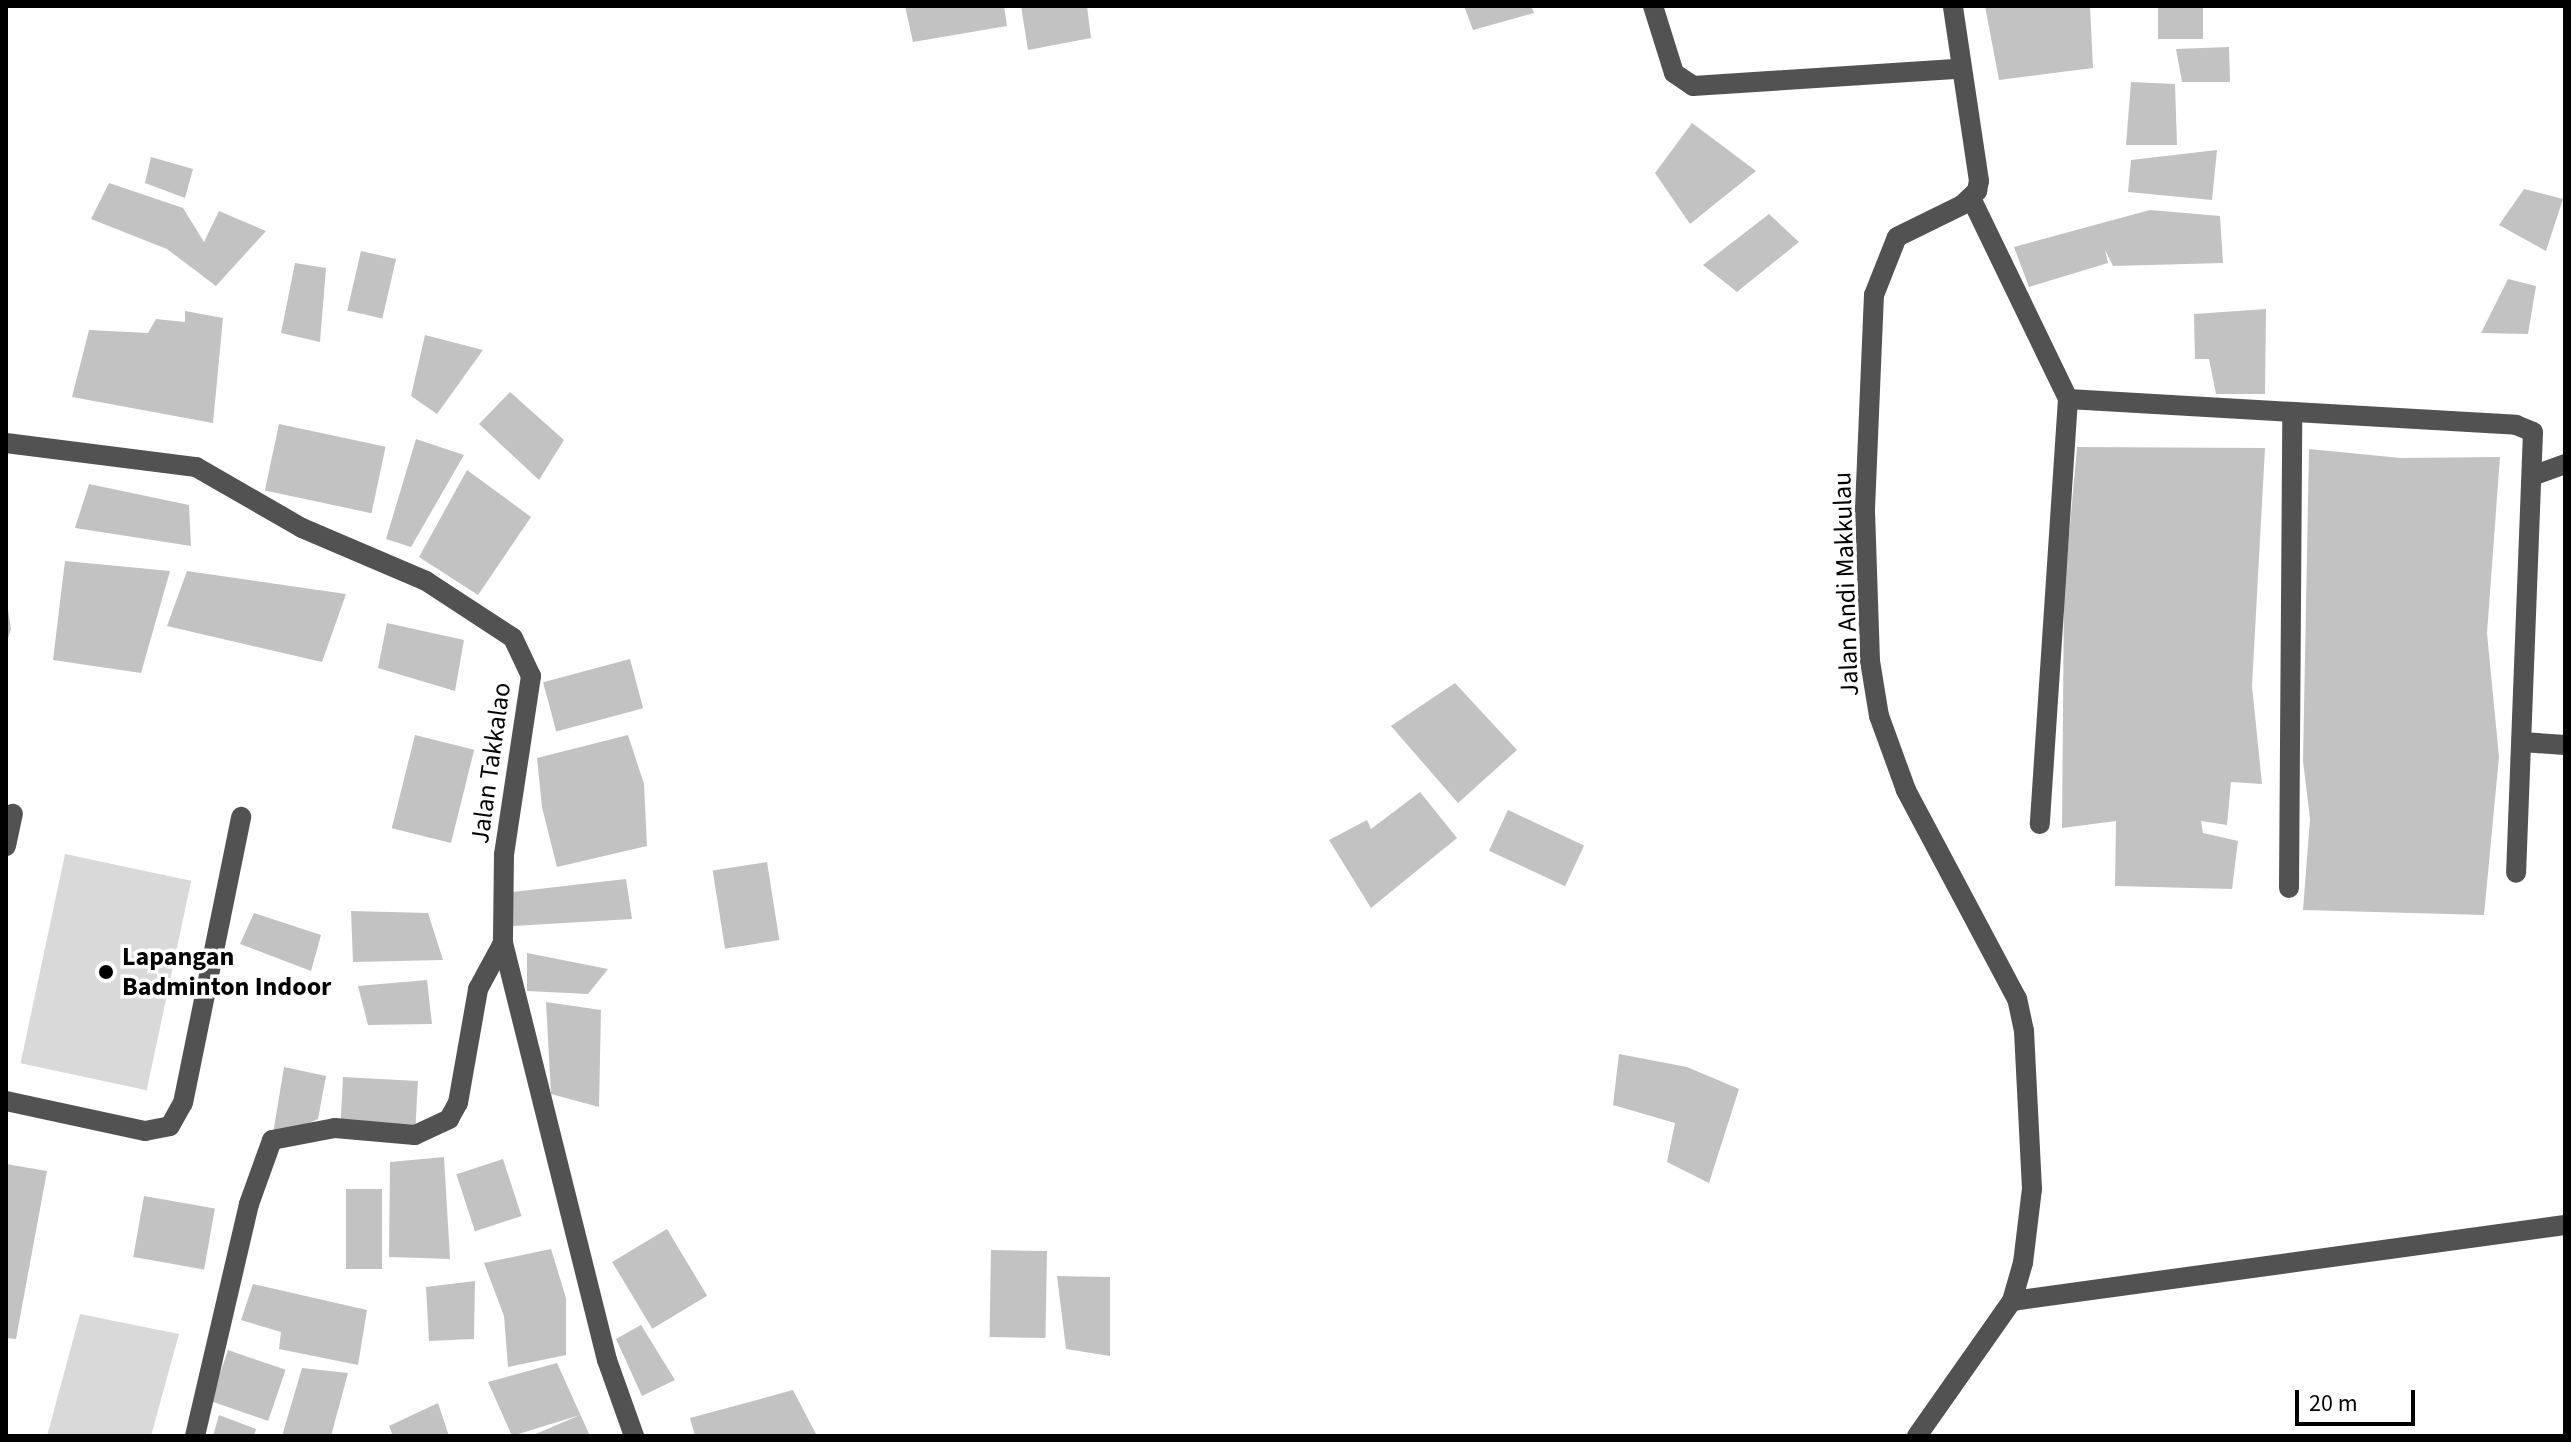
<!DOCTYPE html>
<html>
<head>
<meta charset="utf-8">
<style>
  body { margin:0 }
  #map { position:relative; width:2571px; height:1442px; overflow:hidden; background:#fff; font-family:"Source Sans 3",sans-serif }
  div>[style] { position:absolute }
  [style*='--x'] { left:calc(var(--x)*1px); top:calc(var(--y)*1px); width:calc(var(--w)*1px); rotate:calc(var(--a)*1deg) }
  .green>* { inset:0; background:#d9d9d9; transform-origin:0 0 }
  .building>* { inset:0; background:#c2c2c2; transform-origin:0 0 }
  .minor>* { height:20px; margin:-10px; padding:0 10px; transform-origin:10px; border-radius:10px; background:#525252 }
  .dots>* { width:22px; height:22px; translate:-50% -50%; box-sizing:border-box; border:4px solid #fff; border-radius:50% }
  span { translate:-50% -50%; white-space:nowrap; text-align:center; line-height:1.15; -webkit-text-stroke:7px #fff; paint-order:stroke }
  .street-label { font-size:26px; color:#000 }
  .poi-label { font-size:26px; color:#000; font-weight:700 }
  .left { translate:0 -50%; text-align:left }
  .frame { position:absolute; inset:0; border:8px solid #000; pointer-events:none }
  .scale { position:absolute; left:2295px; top:1390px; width:120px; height:36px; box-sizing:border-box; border:4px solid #000; border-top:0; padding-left:10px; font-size:24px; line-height:28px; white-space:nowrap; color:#000; -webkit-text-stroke:6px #fff; paint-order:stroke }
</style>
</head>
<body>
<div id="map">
  <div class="green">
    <i style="left:65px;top:854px;width:129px;height:214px;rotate:12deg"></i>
    <i style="clip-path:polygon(80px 1314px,179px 1334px,151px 1436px,47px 1436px)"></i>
  </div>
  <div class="building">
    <i style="clip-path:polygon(905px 6px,1004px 6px,1007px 26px,913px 42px)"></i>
    <i style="clip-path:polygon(1021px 6px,1087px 6px,1091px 38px,1028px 50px)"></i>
    <i style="clip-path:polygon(1464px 6px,1531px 6px,1534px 13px,1473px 30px)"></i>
    <i style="clip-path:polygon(1985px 6px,2090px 6px,2093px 68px,1999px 80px)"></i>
    <i style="left:2158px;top:6px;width:45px;height:33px"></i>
    <i style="clip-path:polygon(2229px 47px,2230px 82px,2182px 82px,2176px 49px)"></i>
    <i style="clip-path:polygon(2131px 82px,2175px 84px,2177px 145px,2126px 145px)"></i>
    <i style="clip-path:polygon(1692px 123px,1756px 171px,1690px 224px,1655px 173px)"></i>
    <i style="clip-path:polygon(2217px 150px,2212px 200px,2128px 192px,2131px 160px)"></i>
    <i style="clip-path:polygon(151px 157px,193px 169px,185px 198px,145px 183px)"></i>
    <i style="clip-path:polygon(109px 183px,183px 208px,204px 242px,219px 211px,266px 231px,216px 286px,167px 249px,91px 219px)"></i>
    <i style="clip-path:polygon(2524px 189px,2563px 199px,2546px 251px,2499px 225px)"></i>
    <i style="clip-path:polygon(2150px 210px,2220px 216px,2223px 263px,2113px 266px,2105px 250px,2108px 263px,2029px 287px,2014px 247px)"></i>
    <i style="clip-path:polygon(1769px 214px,1799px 242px,1737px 292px,1703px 265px)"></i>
    <i style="left:361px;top:251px;width:36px;height:61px;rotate:13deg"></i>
    <i style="clip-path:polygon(295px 263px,326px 268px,320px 342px,281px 333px)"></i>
    <i style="clip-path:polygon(2508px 279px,2536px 286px,2528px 334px,2481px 333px)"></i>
    <i style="clip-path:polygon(2266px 309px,2265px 394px,2216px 394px,2209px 359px,2195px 359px,2194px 314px)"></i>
    <i style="clip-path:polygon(185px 311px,223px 318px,213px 423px,72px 397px,89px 330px,148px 333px,156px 319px,185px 322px)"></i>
    <i style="clip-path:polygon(425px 335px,483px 350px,437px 414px,411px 396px)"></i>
    <i style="clip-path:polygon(510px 392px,564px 440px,539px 480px,479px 424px)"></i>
    <i style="left:279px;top:424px;width:109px;height:68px;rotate:12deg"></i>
    <i style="clip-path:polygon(416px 439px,464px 455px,411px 547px,386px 539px)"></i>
    <i style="clip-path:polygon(2077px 447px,2265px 448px,2252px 686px,2262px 784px,2231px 782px,2227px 825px,2201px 821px,2203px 833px,2238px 841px,2232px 889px,2115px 886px,2116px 821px,2062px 828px,2064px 592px)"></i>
    <i style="clip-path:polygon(2309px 449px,2401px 458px,2500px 457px,2487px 633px,2499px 757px,2484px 915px,2303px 910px,2310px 819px,2303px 761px)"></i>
    <i style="clip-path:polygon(467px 470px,531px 517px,478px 595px,419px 557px)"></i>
    <i style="clip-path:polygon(89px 484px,189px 505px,191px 546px,75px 528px)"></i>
    <i style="clip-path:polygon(65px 561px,170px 571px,141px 673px,53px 660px)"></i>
    <i style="clip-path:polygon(187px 571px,346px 594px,322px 662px,167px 626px)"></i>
    <i style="clip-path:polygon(6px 596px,11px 629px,7px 641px,6px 641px)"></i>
    <i style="clip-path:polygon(387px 623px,464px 640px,455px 691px,378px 668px)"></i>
    <i style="left:630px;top:659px;width:51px;height:90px;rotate:75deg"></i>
    <i style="clip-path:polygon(1455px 683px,1517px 750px,1458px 803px,1391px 726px)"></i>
    <i style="left:415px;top:735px;width:61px;height:96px;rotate:14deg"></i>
    <i style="clip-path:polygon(628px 735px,644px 784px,647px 846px,557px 867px,542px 807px,537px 758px)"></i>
    <i style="clip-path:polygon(1420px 792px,1457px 838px,1371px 908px,1329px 840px,1367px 820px,1371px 829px)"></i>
    <i style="left:1508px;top:810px;width:84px;height:45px;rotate:25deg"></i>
    <i style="left:767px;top:862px;width:79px;height:55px;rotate:81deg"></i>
    <i style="clip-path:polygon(626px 879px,632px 919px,513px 926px,512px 892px)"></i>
    <i style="clip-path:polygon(351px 911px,428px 913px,443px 960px,353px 962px)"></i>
    <i style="clip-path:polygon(254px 913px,321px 935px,311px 971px,240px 944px)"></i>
    <i style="clip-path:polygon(527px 953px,608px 969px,588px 994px,527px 991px)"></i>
    <i style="clip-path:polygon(427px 980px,432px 1024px,368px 1025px,358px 986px)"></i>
    <i style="clip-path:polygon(546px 1002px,601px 1010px,599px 1107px,551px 1094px)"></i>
    <i style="clip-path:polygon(1619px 1054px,1687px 1067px,1739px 1089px,1709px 1183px,1667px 1162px,1675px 1123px,1613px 1105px)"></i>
    <i style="clip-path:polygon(284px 1067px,326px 1076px,318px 1119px,272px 1140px)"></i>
    <i style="left:343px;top:1077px;width:75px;height:52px;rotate:3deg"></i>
    <i style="clip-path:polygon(444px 1157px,450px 1259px,389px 1257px,390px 1162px)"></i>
    <i style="left:503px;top:1159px;width:60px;height:49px;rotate:72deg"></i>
    <i style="clip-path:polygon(6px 1164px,47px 1171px,16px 1339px,6px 1338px)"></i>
    <i style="left:346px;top:1189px;width:36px;height:80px"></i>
    <i style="left:144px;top:1196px;width:72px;height:62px;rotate:10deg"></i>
    <i style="left:667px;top:1229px;width:78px;height:64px;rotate:59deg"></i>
    <i style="clip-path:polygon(551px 1249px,566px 1298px,566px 1355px,508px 1367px,504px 1316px,484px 1263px)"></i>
    <i style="left:991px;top:1250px;width:56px;height:87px;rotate:1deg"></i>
    <i style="clip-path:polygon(1057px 1276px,1110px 1277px,1110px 1356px,1066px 1349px)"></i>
    <i style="clip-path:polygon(475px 1281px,474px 1339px,429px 1341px,426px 1287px)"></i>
    <i style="clip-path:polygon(253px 1284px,367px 1310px,358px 1365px,279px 1349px,281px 1332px,241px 1320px)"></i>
    <i style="clip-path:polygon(641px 1325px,675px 1380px,642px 1396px,616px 1339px)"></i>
    <i style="left:228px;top:1350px;width:61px;height:54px;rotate:19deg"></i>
    <i style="clip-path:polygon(557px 1363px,590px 1436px,531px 1436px,580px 1415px,512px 1436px,488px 1382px)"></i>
    <i style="clip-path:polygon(302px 1368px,348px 1373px,331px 1436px,282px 1436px)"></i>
    <i style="clip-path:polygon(793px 1390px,817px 1436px,695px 1436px,690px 1418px)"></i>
    <i style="clip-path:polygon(438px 1403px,449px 1436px,393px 1436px,389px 1426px)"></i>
    <i style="clip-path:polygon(219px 1415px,256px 1429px,254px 1436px,213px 1436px)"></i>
  </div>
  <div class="minor">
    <i style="--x:1653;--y:6;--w:70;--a:72.6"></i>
    <i style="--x:1674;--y:73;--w:23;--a:34"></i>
    <i style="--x:1693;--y:86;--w:266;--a:-3.7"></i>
    <i style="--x:1971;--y:198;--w:223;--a:64.2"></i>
    <i style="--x:2068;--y:399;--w:426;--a:93.8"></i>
    <i style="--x:2068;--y:399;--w:449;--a:3.3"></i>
    <i style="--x:2516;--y:425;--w:18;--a:22"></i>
    <i style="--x:2533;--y:432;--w:441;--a:92.2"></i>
    <i style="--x:6;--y:443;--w:192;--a:7.2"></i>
    <i style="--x:196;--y:467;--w:122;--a:29.9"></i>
    <i style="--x:302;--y:528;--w:135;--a:23.1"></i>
    <i style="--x:426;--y:581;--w:104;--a:33.2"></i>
    <i style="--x:513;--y:638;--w:42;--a:64.7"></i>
    <i style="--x:531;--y:676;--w:181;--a:98.6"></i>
    <i style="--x:504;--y:855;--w:88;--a:90.7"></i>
    <i style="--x:503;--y:943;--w:430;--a:76"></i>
    <i style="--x:607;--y:1360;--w:81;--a:70.4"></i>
    <i style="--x:2532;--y:476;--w:35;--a:-20"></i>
    <i style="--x:2522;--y:742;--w:43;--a:4"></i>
    <i style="--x:6;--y:846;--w:33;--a:-78"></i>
    <i style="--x:2289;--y:888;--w:476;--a:-89.6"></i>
    <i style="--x:6;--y:1101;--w:142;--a:12.2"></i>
    <i style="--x:145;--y:1131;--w:25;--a:-11"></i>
    <i style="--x:170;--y:1126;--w:26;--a:-61"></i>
    <i style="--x:183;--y:1103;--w:292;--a:-78.5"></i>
    <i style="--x:2012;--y:1301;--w:558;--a:-7.83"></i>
    <i style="--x:195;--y:1436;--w:238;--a:-76.9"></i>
    <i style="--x:249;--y:1204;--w:68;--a:-70.2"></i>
    <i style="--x:272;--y:1140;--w:64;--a:-10.8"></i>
    <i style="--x:335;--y:1128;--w:80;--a:5"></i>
    <i style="--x:415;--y:1135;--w:38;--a:-25"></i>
    <i style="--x:449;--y:1119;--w:18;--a:-61"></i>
    <i style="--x:458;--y:1103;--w:116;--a:-80"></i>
    <i style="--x:478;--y:989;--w:52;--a:-61.5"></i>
    <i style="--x:1917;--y:1436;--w:165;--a:-54.9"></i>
    <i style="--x:2012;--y:1301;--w:40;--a:-74"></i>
    <i style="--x:2023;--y:1263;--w:75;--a:-83.1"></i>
    <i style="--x:2032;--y:1189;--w:158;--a:-92.9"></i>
    <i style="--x:2024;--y:1031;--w:33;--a:-102"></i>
    <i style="--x:2017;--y:999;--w:237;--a:-118"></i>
    <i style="--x:1906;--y:790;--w:79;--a:-110"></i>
    <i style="--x:1879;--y:716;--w:56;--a:-99.3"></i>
    <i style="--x:1870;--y:661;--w:152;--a:-91.9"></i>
    <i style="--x:1865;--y:509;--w:214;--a:-87.6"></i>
    <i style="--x:1874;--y:295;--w:62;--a:-68.4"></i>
    <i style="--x:1897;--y:237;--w:72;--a:-26.2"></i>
    <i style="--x:1962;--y:205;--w:21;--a:-43"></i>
    <i style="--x:1977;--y:191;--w:10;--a:-79"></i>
    <i style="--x:1979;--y:181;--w:177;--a:-98.5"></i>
  </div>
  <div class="dots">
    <i style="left:106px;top:972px;background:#000"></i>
  </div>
  <div class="street-label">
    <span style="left:1846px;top:584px;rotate:-92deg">Jalan Andi Makkulau</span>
    <span style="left:491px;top:763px;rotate:-82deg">Jalan Takkalao</span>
  </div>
  <div class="poi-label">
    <span class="left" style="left:122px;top:972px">Lapangan<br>Badminton Indoor</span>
  </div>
  <div class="frame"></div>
  <div class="scale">20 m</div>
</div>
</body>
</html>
